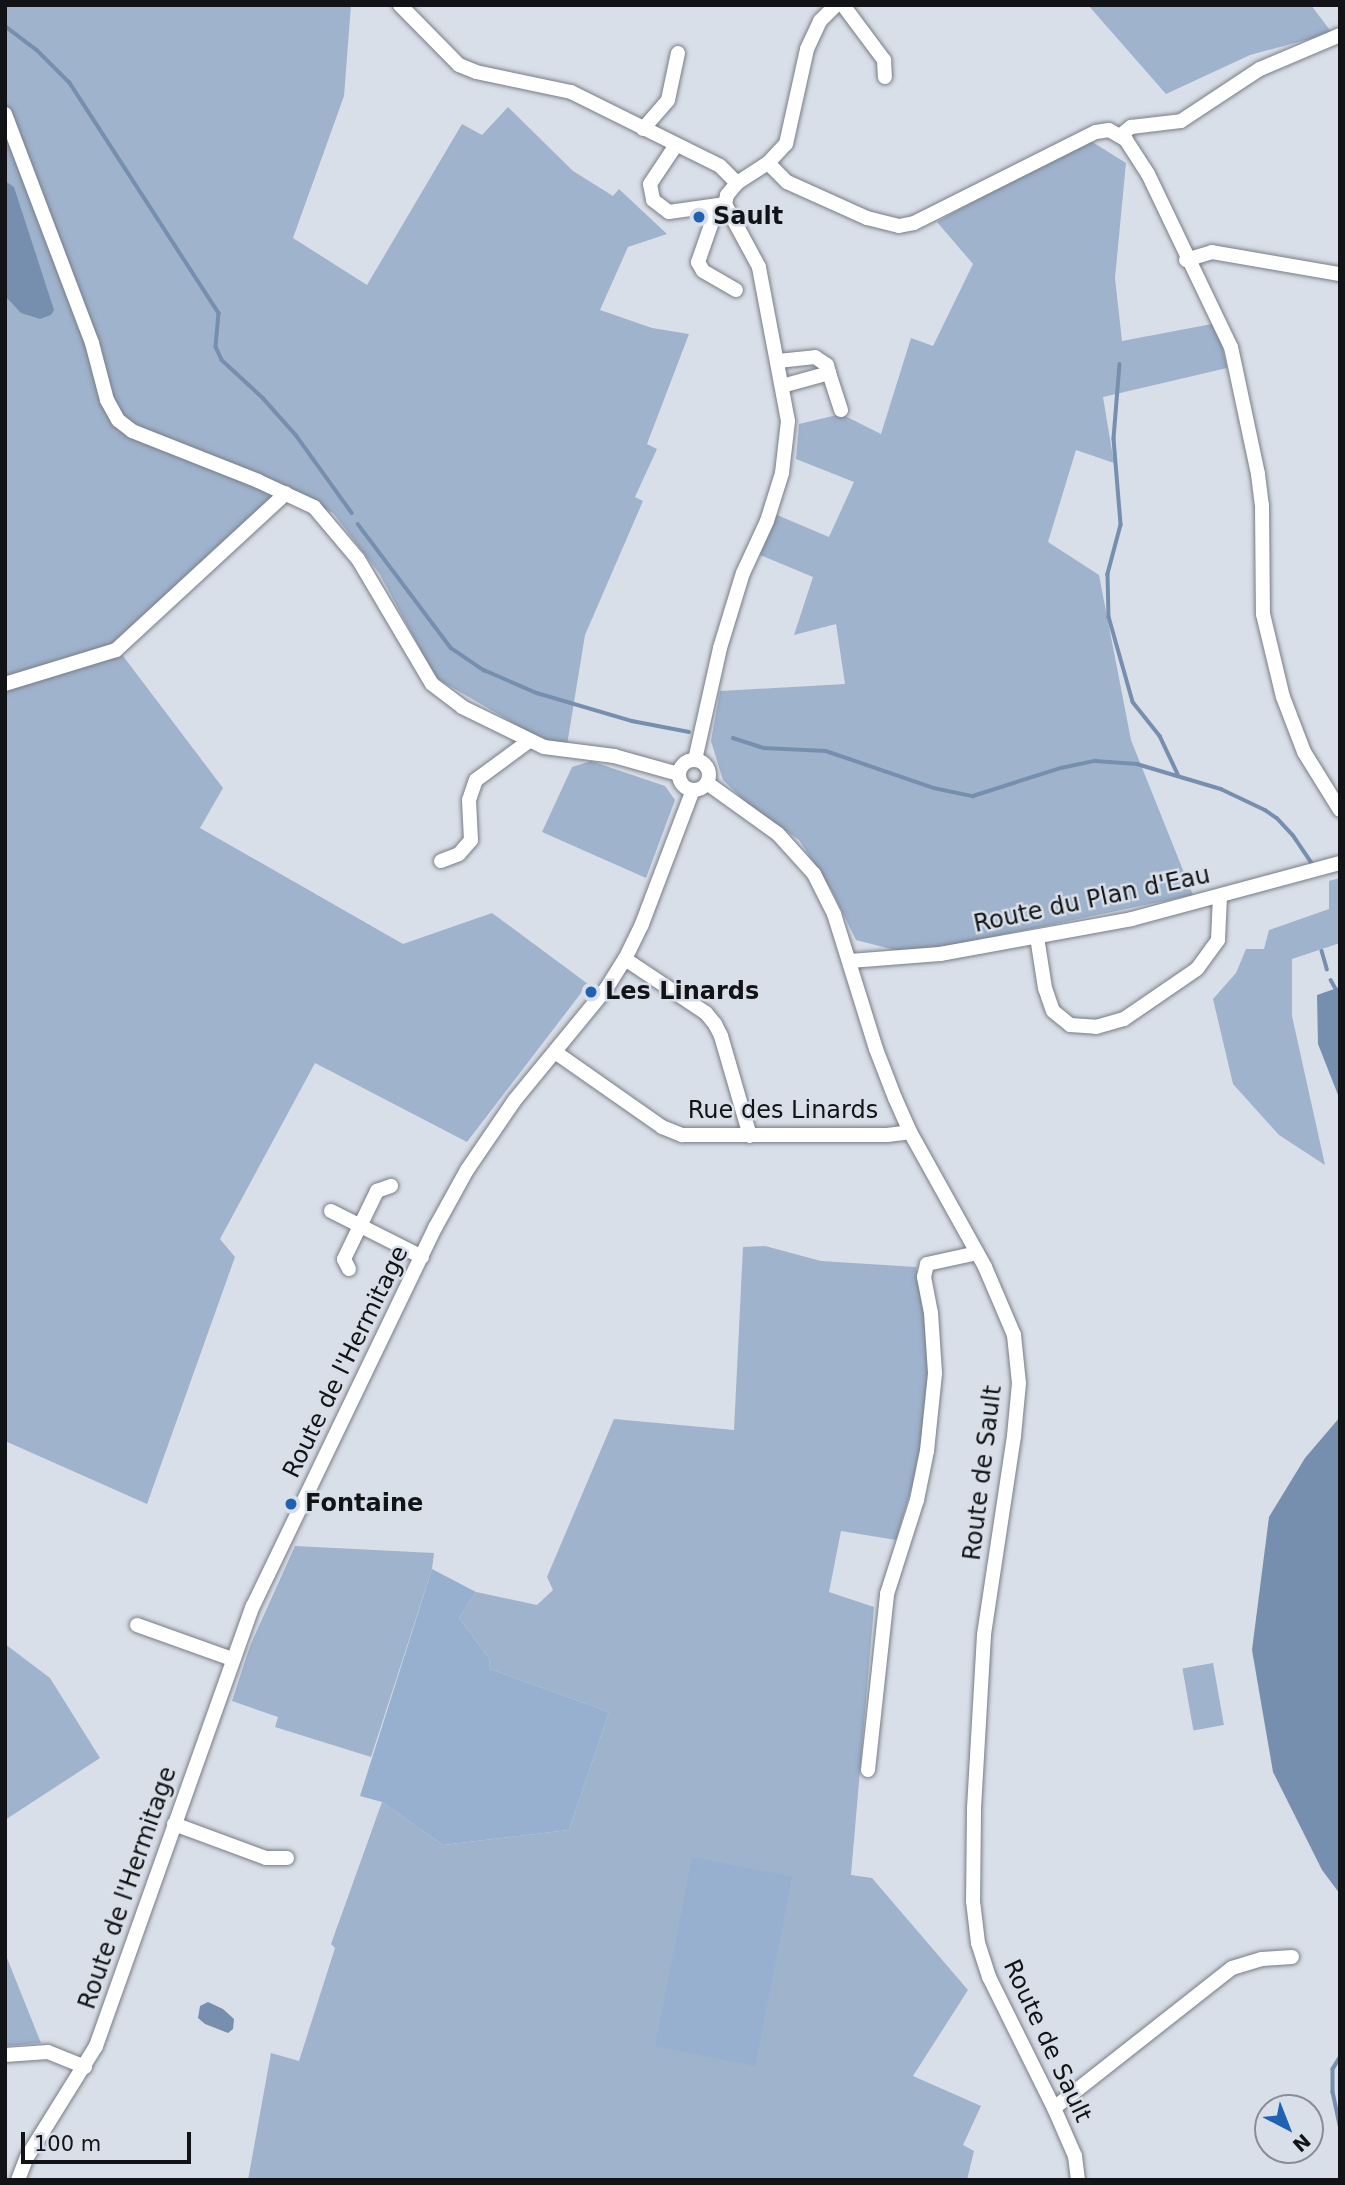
<!DOCTYPE html>
<html>
<head>
<meta charset="utf-8">
<style>
  body { margin:0 }
  #map { position:relative; width:1345px; height:2185px; overflow:hidden; background:#d9dfe8; font-family:"DejaVu Sans",sans-serif }
  div>[style] { position:absolute }
  [style*='--x'] { left:calc(var(--x)*1px); top:calc(var(--y)*1px); width:calc(var(--w)*1px); rotate:calc(var(--a)*1deg) }
  .green>* { inset:0; background:#9fb3cd; transform-origin:0 0 }
  .forest>* { inset:0; background:#97b0d0; transform-origin:0 0 }
  .water>* { inset:0; background:#778faf }
  .stream>* { height:3.5px; margin:-1.75px; padding:0 1.75px; transform-origin:1.75px; border-radius:1.75px; background:#778faf }
  .roads { filter:drop-shadow(0 0 2px #787d85) drop-shadow(0 0 2px #787d85) }
  .minor>* { height:14px; margin:-7px; padding:0 7px; transform-origin:7px; border-radius:7px; background:#fff }
  .minor>.ring { margin:-7px; padding:0; box-sizing:content-box; background:none; border:14px solid #fff; border-radius:50% }
  .dots>* { width:19px; height:19px; translate:-50% -50%; box-sizing:border-box; border:4px solid #d9dfe8; border-radius:50% }
  span { translate:-50% -50%; white-space:nowrap; text-align:center; line-height:1.15; -webkit-text-stroke:5px #d9dfe8; paint-order:stroke }
  .poi-label { font-size:24px; color:#111316; font-weight:700 }
  .left { translate:0 -50%; text-align:left }
  .street-label { font-size:24px; color:#111316 }
  .frame { position:absolute; inset:0; border:7px solid #111316; pointer-events:none }
  .north { position:absolute; left:1254px; top:2094px; width:70px; height:70px; box-sizing:border-box; background:#d9dfe8; border:2px solid #898d94; border-radius:50%; rotate:138deg; font-size:19px; font-weight:700; line-height:28px; text-align:center; color:#111316 }
  .north::after { content:''; display:block; margin:auto; width:24px; height:32px; background:#1f62b3; clip-path:polygon(50% 0,100% 100%,50% 72%,0 100%) }
  .scale { position:absolute; left:21px; top:2132px; width:170px; height:32px; box-sizing:border-box; border:4px solid #111316; border-top:0; padding-left:9px; font-size:21px; line-height:24px; white-space:nowrap; color:#111316; -webkit-text-stroke:5px #d9dfe8; paint-order:stroke }
</style>
</head>
<body>
<div id="map">
  <div class="green">
    <i style="clip-path:polygon(5px 5px,351px 5px,344px 96px,293px 238px,367px 285px,462px 124px,482px 135px,508px 107px,573px 171px,613px 196px,619px 189px,667px 234px,628px 247px,600px 310px,652px 328px,689px 334px,647px 444px,657px 449px,635px 497px,643px 501px,585px 635px,567px 745px,551px 745px,436px 678px,379px 573px,333px 513px,292px 494px,114px 644px,223px 788px,200px 828px,403px 944px,492px 913px,588px 984px,467px 1142px,315px 1063px,220px 1239px,235px 1257px,147px 1504px,5px 1441px)"></i>
    <i style="clip-path:polygon(1088px 5px,1311px 5px,1332px 33px,1250px 55px,1166px 94px)"></i>
    <i style="clip-path:polygon(1086px 138px,1126px 163px,1115px 278px,1122px 341px,1212px 324px,1222px 345px,1227px 368px,1103px 397px,1114px 463px,1076px 450px,1048px 542px,1099px 575px,1131px 740px,1193px 895px,910px 954px,856px 940px,832px 891px,799px 840px,750px 806px,723px 780px,711px 741px,720px 691px,845px 684px,836px 624px,794px 635px,813px 577px,760px 555px,777px 515px,829px 537px,854px 482px,796px 459px,799px 424px,841px 414px,881px 434px,911px 338px,933px 346px,973px 264px,937px 222px)"></i>
    <i style="clip-path:polygon(591px 761px,665px 786px,675px 800px,646px 878px,542px 832px,572px 767px)"></i>
    <i style="clip-path:polygon(1340px 878px,1340px 943px,1292px 959px,1292px 1016px,1325px 1165px,1279px 1135px,1233px 1084px,1213px 999px,1236px 973px,1246px 949px,1264px 949px,1269px 930px,1329px 909px,1329px 881px)"></i>
    <i style="clip-path:polygon(765px 1246px,821px 1261px,916px 1267px,935px 1377px,921px 1456px,896px 1540px,841px 1531px,829px 1592px,874px 1607px,851px 1875px,872px 1878px,968px 1990px,913px 2076px,981px 2106px,963px 2145px,974px 2151px,967px 2180px,248px 2180px,271px 2053px,299px 2061px,335px 1948px,331px 1944px,382px 1802px,443px 1845px,569px 1830px,609px 1712px,490px 1669px,489px 1658px,459px 1618px,476px 1592px,537px 1605px,553px 1590px,547px 1577px,614px 1419px,734px 1430px,743px 1247px)"></i>
    <i style="clip-path:polygon(295px 1546px,434px 1553px,432px 1569px,371px 1757px,275px 1727px,278px 1717px,232px 1701px,250px 1646px)"></i>
    <i style="clip-path:polygon(5px 1644px,50px 1678px,100px 1758px,5px 1820px)"></i>
    <i style="left:1213px;top:1663px;width:63px;height:31px;rotate:80deg"></i>
    <i style="clip-path:polygon(5px 1953px,41px 2043px,5px 2046px)"></i>
  </div>
  <div class="forest">
    <i style="clip-path:polygon(432px 1569px,476px 1592px,459px 1618px,489px 1658px,490px 1669px,609px 1712px,569px 1830px,443px 1845px,382px 1802px,360px 1796px)"></i>
    <i style="left:692px;top:1857px;width:102px;height:193px;rotate:11deg"></i>
  </div>
  <div class="water">
    <i style="clip-path:polygon(5px 181px,14px 187px,54px 310px,51px 315px,40px 319px,21px 313px,5px 296px)"></i>
    <i style="clip-path:polygon(1340px 987px,1340px 1100px,1318px 1044px,1317px 995px)"></i>
    <i style="clip-path:polygon(1340px 1417px,1340px 1894px,1322px 1870px,1273px 1772px,1252px 1650px,1269px 1517px,1305px 1458px)"></i>
    <i style="clip-path:polygon(208px 2002px,223px 2009px,234px 2019px,233px 2029px,228px 2033px,205px 2024px,198px 2018px,200px 2006px)"></i>
  </div>
  <div class="stream">
    <i style="--x:5;--y:26;--w:40;--a:37"></i>
    <i style="--x:37;--y:50;--w:47;--a:45"></i>
    <i style="--x:70;--y:83;--w:274;--a:57.1"></i>
    <i style="--x:219;--y:313;--w:34;--a:95"></i>
    <i style="--x:216;--y:347;--w:14;--a:65"></i>
    <i style="--x:222;--y:360;--w:56;--a:42.8"></i>
    <i style="--x:263;--y:398;--w:50;--a:48.3"></i>
    <i style="--x:296;--y:435;--w:96;--a:54.3"></i>
    <i style="--x:1120;--y:364;--w:75;--a:94.6"></i>
    <i style="--x:1114;--y:439;--w:86;--a:85.3"></i>
    <i style="--x:1121;--y:525;--w:51;--a:104.9"></i>
    <i style="--x:1108;--y:574;--w:43;--a:88.7"></i>
    <i style="--x:1109;--y:617;--w:88;--a:74.2"></i>
    <i style="--x:1133;--y:702;--w:43;--a:51.5"></i>
    <i style="--x:1160;--y:736;--w:42;--a:64.7"></i>
    <i style="--x:358;--y:524;--w:155;--a:53.1"></i>
    <i style="--x:451;--y:648;--w:40;--a:34"></i>
    <i style="--x:484;--y:670;--w:58;--a:23.5"></i>
    <i style="--x:537;--y:693;--w:99;--a:16.4"></i>
    <i style="--x:632;--y:721;--w:58;--a:10.9"></i>
    <i style="--x:733;--y:738;--w:33;--a:18"></i>
    <i style="--x:764;--y:748;--w:62;--a:2.8"></i>
    <i style="--x:826;--y:751;--w:114;--a:18.9"></i>
    <i style="--x:934;--y:788;--w:40;--a:12"></i>
    <i style="--x:973;--y:796;--w:92;--a:-17.7"></i>
    <i style="--x:1061;--y:768;--w:35;--a:-12"></i>
    <i style="--x:1095;--y:761;--w:42;--a:4.1"></i>
    <i style="--x:1137;--y:764;--w:88;--a:16.6"></i>
    <i style="--x:1221;--y:789;--w:49;--a:25.5"></i>
    <i style="--x:1265;--y:810;--w:14;--a:34"></i>
    <i style="--x:1277;--y:818;--w:23;--a:47"></i>
    <i style="--x:1293;--y:835;--w:36;--a:56"></i>
    <i style="--x:1322;--y:951;--w:19;--a:74"></i>
    <i style="--x:1331;--y:980;--w:18;--a:61"></i>
    <i style="--x:1340;--y:2058;--w:13;--a:122"></i>
    <i style="--x:1333;--y:2069;--w:23;--a:90"></i>
    <i style="--x:1333;--y:2092;--w:34;--a:78"></i>
  </div>
  <div class="roads">
    <div class="minor">
      <i style="--x:400;--y:5;--w:84;--a:45.5"></i>
      <i style="--x:459;--y:65;--w:18;--a:22"></i>
      <i style="--x:476;--y:72;--w:97;--a:11.9"></i>
      <i style="--x:571;--y:92;--w:166;--a:26.4"></i>
      <i style="--x:720;--y:166;--w:24;--a:45"></i>
      <i style="--x:843;--y:5;--w:69;--a:53.3"></i>
      <i style="--x:884;--y:60;--w:17;--a:87"></i>
      <i style="--x:5;--y:114;--w:245;--a:69.2"></i>
      <i style="--x:92;--y:343;--w:59;--a:75.3"></i>
      <i style="--x:107;--y:400;--w:23;--a:61"></i>
      <i style="--x:118;--y:420;--w:18;--a:38"></i>
      <i style="--x:132;--y:431;--w:136;--a:21.6"></i>
      <i style="--x:258;--y:481;--w:62;--a:24.9"></i>
      <i style="--x:314;--y:507;--w:68;--a:49.8"></i>
      <i style="--x:358;--y:559;--w:145;--a:59.4"></i>
      <i style="--x:432;--y:684;--w:38;--a:37"></i>
      <i style="--x:462;--y:707;--w:91;--a:26"></i>
      <i style="--x:544;--y:747;--w:71;--a:7.3"></i>
      <i style="--x:614;--y:756;--w:67;--a:15.5"></i>
      <i style="--x:643;--y:129;--w:38;--a:-49"></i>
      <i style="--x:668;--y:100;--w:48;--a:-78"></i>
      <i style="--x:1121;--y:135;--w:13;--a:-39"></i>
      <i style="--x:1131;--y:127;--w:50;--a:-6.8"></i>
      <i style="--x:1181;--y:121;--w:95;--a:-33.4"></i>
      <i style="--x:1260;--y:69;--w:87;--a:-23"></i>
      <i style="--x:676;--y:145;--w:47;--a:123.7"></i>
      <i style="--x:650;--y:184;--w:16;--a:79"></i>
      <i style="--x:653;--y:200;--w:20;--a:37"></i>
      <i style="--x:669;--y:212;--w:57;--a:-8.1"></i>
      <i style="--x:768;--y:163;--w:27;--a:45"></i>
      <i style="--x:787;--y:182;--w:88;--a:24.2"></i>
      <i style="--x:867;--y:218;--w:33;--a:14"></i>
      <i style="--x:899;--y:226;--w:15;--a:-11"></i>
      <i style="--x:914;--y:223;--w:203;--a:-26.6"></i>
      <i style="--x:1096;--y:132;--w:13;--a:-9"></i>
      <i style="--x:1109;--y:130;--w:20;--a:30"></i>
      <i style="--x:1126;--y:140;--w:40;--a:57.1"></i>
      <i style="--x:1148;--y:174;--w:192;--a:64.4"></i>
      <i style="--x:1231;--y:347;--w:130;--a:78"></i>
      <i style="--x:1258;--y:474;--w:31;--a:83"></i>
      <i style="--x:1262;--y:505;--w:109;--a:89.5"></i>
      <i style="--x:1263;--y:614;--w:85;--a:76.5"></i>
      <i style="--x:1283;--y:697;--w:59;--a:69.1"></i>
      <i style="--x:1304;--y:752;--w:68;--a:58.2"></i>
      <i style="--x:712;--y:207;--w:12;--a:85"></i>
      <i style="--x:713;--y:219;--w:46;--a:109.2"></i>
      <i style="--x:698;--y:262;--w:10;--a:61"></i>
      <i style="--x:703;--y:271;--w:38;--a:30"></i>
      <i style="--x:1186;--y:260;--w:27;--a:-17"></i>
      <i style="--x:1212;--y:252;--w:130;--a:9.8"></i>
      <i style="--x:778;--y:361;--w:37;--a:-6"></i>
      <i style="--x:815;--y:357;--w:14;--a:34"></i>
      <i style="--x:827;--y:365;--w:8;--a:76"></i>
      <i style="--x:782;--y:386;--w:49;--a:-15.5"></i>
      <i style="--x:829;--y:373;--w:39;--a:72"></i>
      <i style="--x:5;--y:684;--w:116;--a:-17"></i>
      <i style="--x:116;--y:650;--w:231;--a:-42.7"></i>
      <i class="ring" style="left:679px;top:760px;width:16px;height:16px"></i>
      <i style="--x:695;--y:760;--w:115;--a:-77.4"></i>
      <i style="--x:720;--y:648;--w:78;--a:-73"></i>
      <i style="--x:743;--y:573;--w:57;--a:-65.2"></i>
      <i style="--x:767;--y:521;--w:50;--a:-72.6"></i>
      <i style="--x:782;--y:473;--w:52;--a:-83.4"></i>
      <i style="--x:788;--y:421;--w:157;--a:-100.7"></i>
      <i style="--x:759;--y:267;--w:72;--a:-118.4"></i>
      <i style="--x:725;--y:204;--w:9;--a:-77"></i>
      <i style="--x:727;--y:195;--w:16;--a:-50"></i>
      <i style="--x:737;--y:183;--w:37;--a:-33"></i>
      <i style="--x:768;--y:163;--w:26;--a:-47"></i>
      <i style="--x:786;--y:144;--w:97;--a:-77.5"></i>
      <i style="--x:807;--y:49;--w:31;--a:-65"></i>
      <i style="--x:820;--y:21;--w:23;--a:-45"></i>
      <i style="--x:707;--y:783;--w:87;--a:35.7"></i>
      <i style="--x:778;--y:834;--w:54;--a:48"></i>
      <i style="--x:814;--y:874;--w:45;--a:63.4"></i>
      <i style="--x:834;--y:914;--w:141;--a:72.7"></i>
      <i style="--x:876;--y:1049;--w:53;--a:68.8"></i>
      <i style="--x:895;--y:1098;--w:37;--a:66"></i>
      <i style="--x:910;--y:1132;--w:154;--a:60.9"></i>
      <i style="--x:985;--y:1267;--w:74;--a:66.9"></i>
      <i style="--x:1014;--y:1335;--w:48;--a:84.1"></i>
      <i style="--x:1019;--y:1383;--w:53;--a:95.4"></i>
      <i style="--x:1014;--y:1436;--w:201;--a:98.6"></i>
      <i style="--x:984;--y:1635;--w:175;--a:93.3"></i>
      <i style="--x:974;--y:1810;--w:91;--a:90.6"></i>
      <i style="--x:973;--y:1901;--w:42;--a:83.2"></i>
      <i style="--x:978;--y:1943;--w:36;--a:72"></i>
      <i style="--x:989;--y:1977;--w:146;--a:63.6"></i>
      <i style="--x:1054;--y:2108;--w:52;--a:66.4"></i>
      <i style="--x:1075;--y:2156;--w:24;--a:83"></i>
      <i style="--x:441;--y:861;--w:19;--a:-21"></i>
      <i style="--x:459;--y:854;--w:18;--a:-49"></i>
      <i style="--x:471;--y:840;--w:40;--a:-92.9"></i>
      <i style="--x:469;--y:800;--w:21;--a:-71"></i>
      <i style="--x:476;--y:780;--w:66;--a:-36.3"></i>
      <i style="--x:1037;--y:937;--w:52;--a:81.1"></i>
      <i style="--x:1045;--y:988;--w:24;--a:71"></i>
      <i style="--x:1053;--y:1011;--w:22;--a:39"></i>
      <i style="--x:1070;--y:1025;--w:26;--a:4"></i>
      <i style="--x:1096;--y:1027;--w:29;--a:-16"></i>
      <i style="--x:1124;--y:1019;--w:88;--a:-34.4"></i>
      <i style="--x:1197;--y:969;--w:36;--a:-54"></i>
      <i style="--x:1218;--y:940;--w:44;--a:-87.4"></i>
      <i style="--x:625;--y:959;--w:97;--a:33.7"></i>
      <i style="--x:706;--y:1013;--w:14;--a:51"></i>
      <i style="--x:715;--y:1024;--w:13;--a:63"></i>
      <i style="--x:721;--y:1036;--w:104;--a:73.8"></i>
      <i style="--x:850;--y:961;--w:90;--a:-4.4"></i>
      <i style="--x:940;--y:954;--w:195;--a:-10.3"></i>
      <i style="--x:1132;--y:919;--w:215;--a:-15.1"></i>
      <i style="--x:555;--y:1052;--w:131;--a:35"></i>
      <i style="--x:662;--y:1127;--w:22;--a:22"></i>
      <i style="--x:682;--y:1135;--w:205;--a:0"></i>
      <i style="--x:887;--y:1135;--w:23;--a:-7"></i>
      <i style="--x:331;--y:1211;--w:102;--a:26.8"></i>
      <i style="--x:349;--y:1269;--w:11;--a:-117"></i>
      <i style="--x:344;--y:1259;--w:76;--a:-64.1"></i>
      <i style="--x:377;--y:1191;--w:15;--a:-20"></i>
      <i style="--x:137;--y:1625;--w:101;--a:19.7"></i>
      <i style="--x:868;--y:1770;--w:177;--a:-83.8"></i>
      <i style="--x:887;--y:1594;--w:99;--a:-72.3"></i>
      <i style="--x:917;--y:1500;--w:50;--a:-78.5"></i>
      <i style="--x:927;--y:1451;--w:78;--a:-84.1"></i>
      <i style="--x:935;--y:1373;--w:60;--a:-93.8"></i>
      <i style="--x:931;--y:1313;--w:37;--a:-101"></i>
      <i style="--x:924;--y:1277;--w:13;--a:-77"></i>
      <i style="--x:927;--y:1264;--w:51;--a:-12.4"></i>
      <i style="--x:174;--y:1824;--w:98;--a:20.3"></i>
      <i style="--x:266;--y:1858;--w:21;--a:0"></i>
      <i style="--x:5;--y:2055;--w:43;--a:-4"></i>
      <i style="--x:48;--y:2052;--w:40;--a:22"></i>
      <i style="--x:1054;--y:2108;--w:226;--a:-38.2"></i>
      <i style="--x:1232;--y:1968;--w:31;--a:-17"></i>
      <i style="--x:1262;--y:1959;--w:30;--a:-4"></i>
      <i style="--x:18;--y:2180;--w:25;--a:-69"></i>
      <i style="--x:27;--y:2157;--w:131;--a:-58.1"></i>
      <i style="--x:96;--y:2046;--w:467;--a:-70.4"></i>
      <i style="--x:253;--y:1606;--w:420;--a:-64.3"></i>
      <i style="--x:435;--y:1228;--w:66;--a:-61.1"></i>
      <i style="--x:467;--y:1170;--w:83;--a:-55.7"></i>
      <i style="--x:514;--y:1101;--w:145;--a:-50.6"></i>
      <i style="--x:606;--y:989;--w:36;--a:-58"></i>
      <i style="--x:625;--y:959;--w:39;--a:-64"></i>
      <i style="--x:642;--y:924;--w:143;--a:-69.2"></i>
    </div>
  </div>
  <div class="dots">
    <i style="left:699px;top:217px;background:#1f62b3"></i>
    <i style="left:591px;top:992px;background:#1f62b3"></i>
    <i style="left:291px;top:1504px;background:#1f62b3"></i>
  </div>
  <div class="poi-label">
    <span class="left" style="left:713px;top:217px">Sault</span>
    <span class="left" style="left:605px;top:992px">Les Linards</span>
    <span class="left" style="left:305px;top:1504px">Fontaine</span>
  </div>
  <div class="street-label">
    <span style="left:1092px;top:900px;rotate:-12deg">Route du Plan d'Eau</span>
    <span style="left:783px;top:1111px">Rue des Linards</span>
    <span style="left:346px;top:1362px;rotate:-64deg">Route de l'Hermitage</span>
    <span style="left:983px;top:1473px;rotate:-83deg">Route de Sault</span>
    <span style="left:128px;top:1888px;rotate:-71deg">Route de l'Hermitage</span>
    <span style="left:1047px;top:2041px;rotate:65deg">Route de Sault</span>
  </div>
  <div class="frame"></div>
  <div class="north">N</div>
  <div class="scale">100 m</div>
</div>
</body>
</html>
